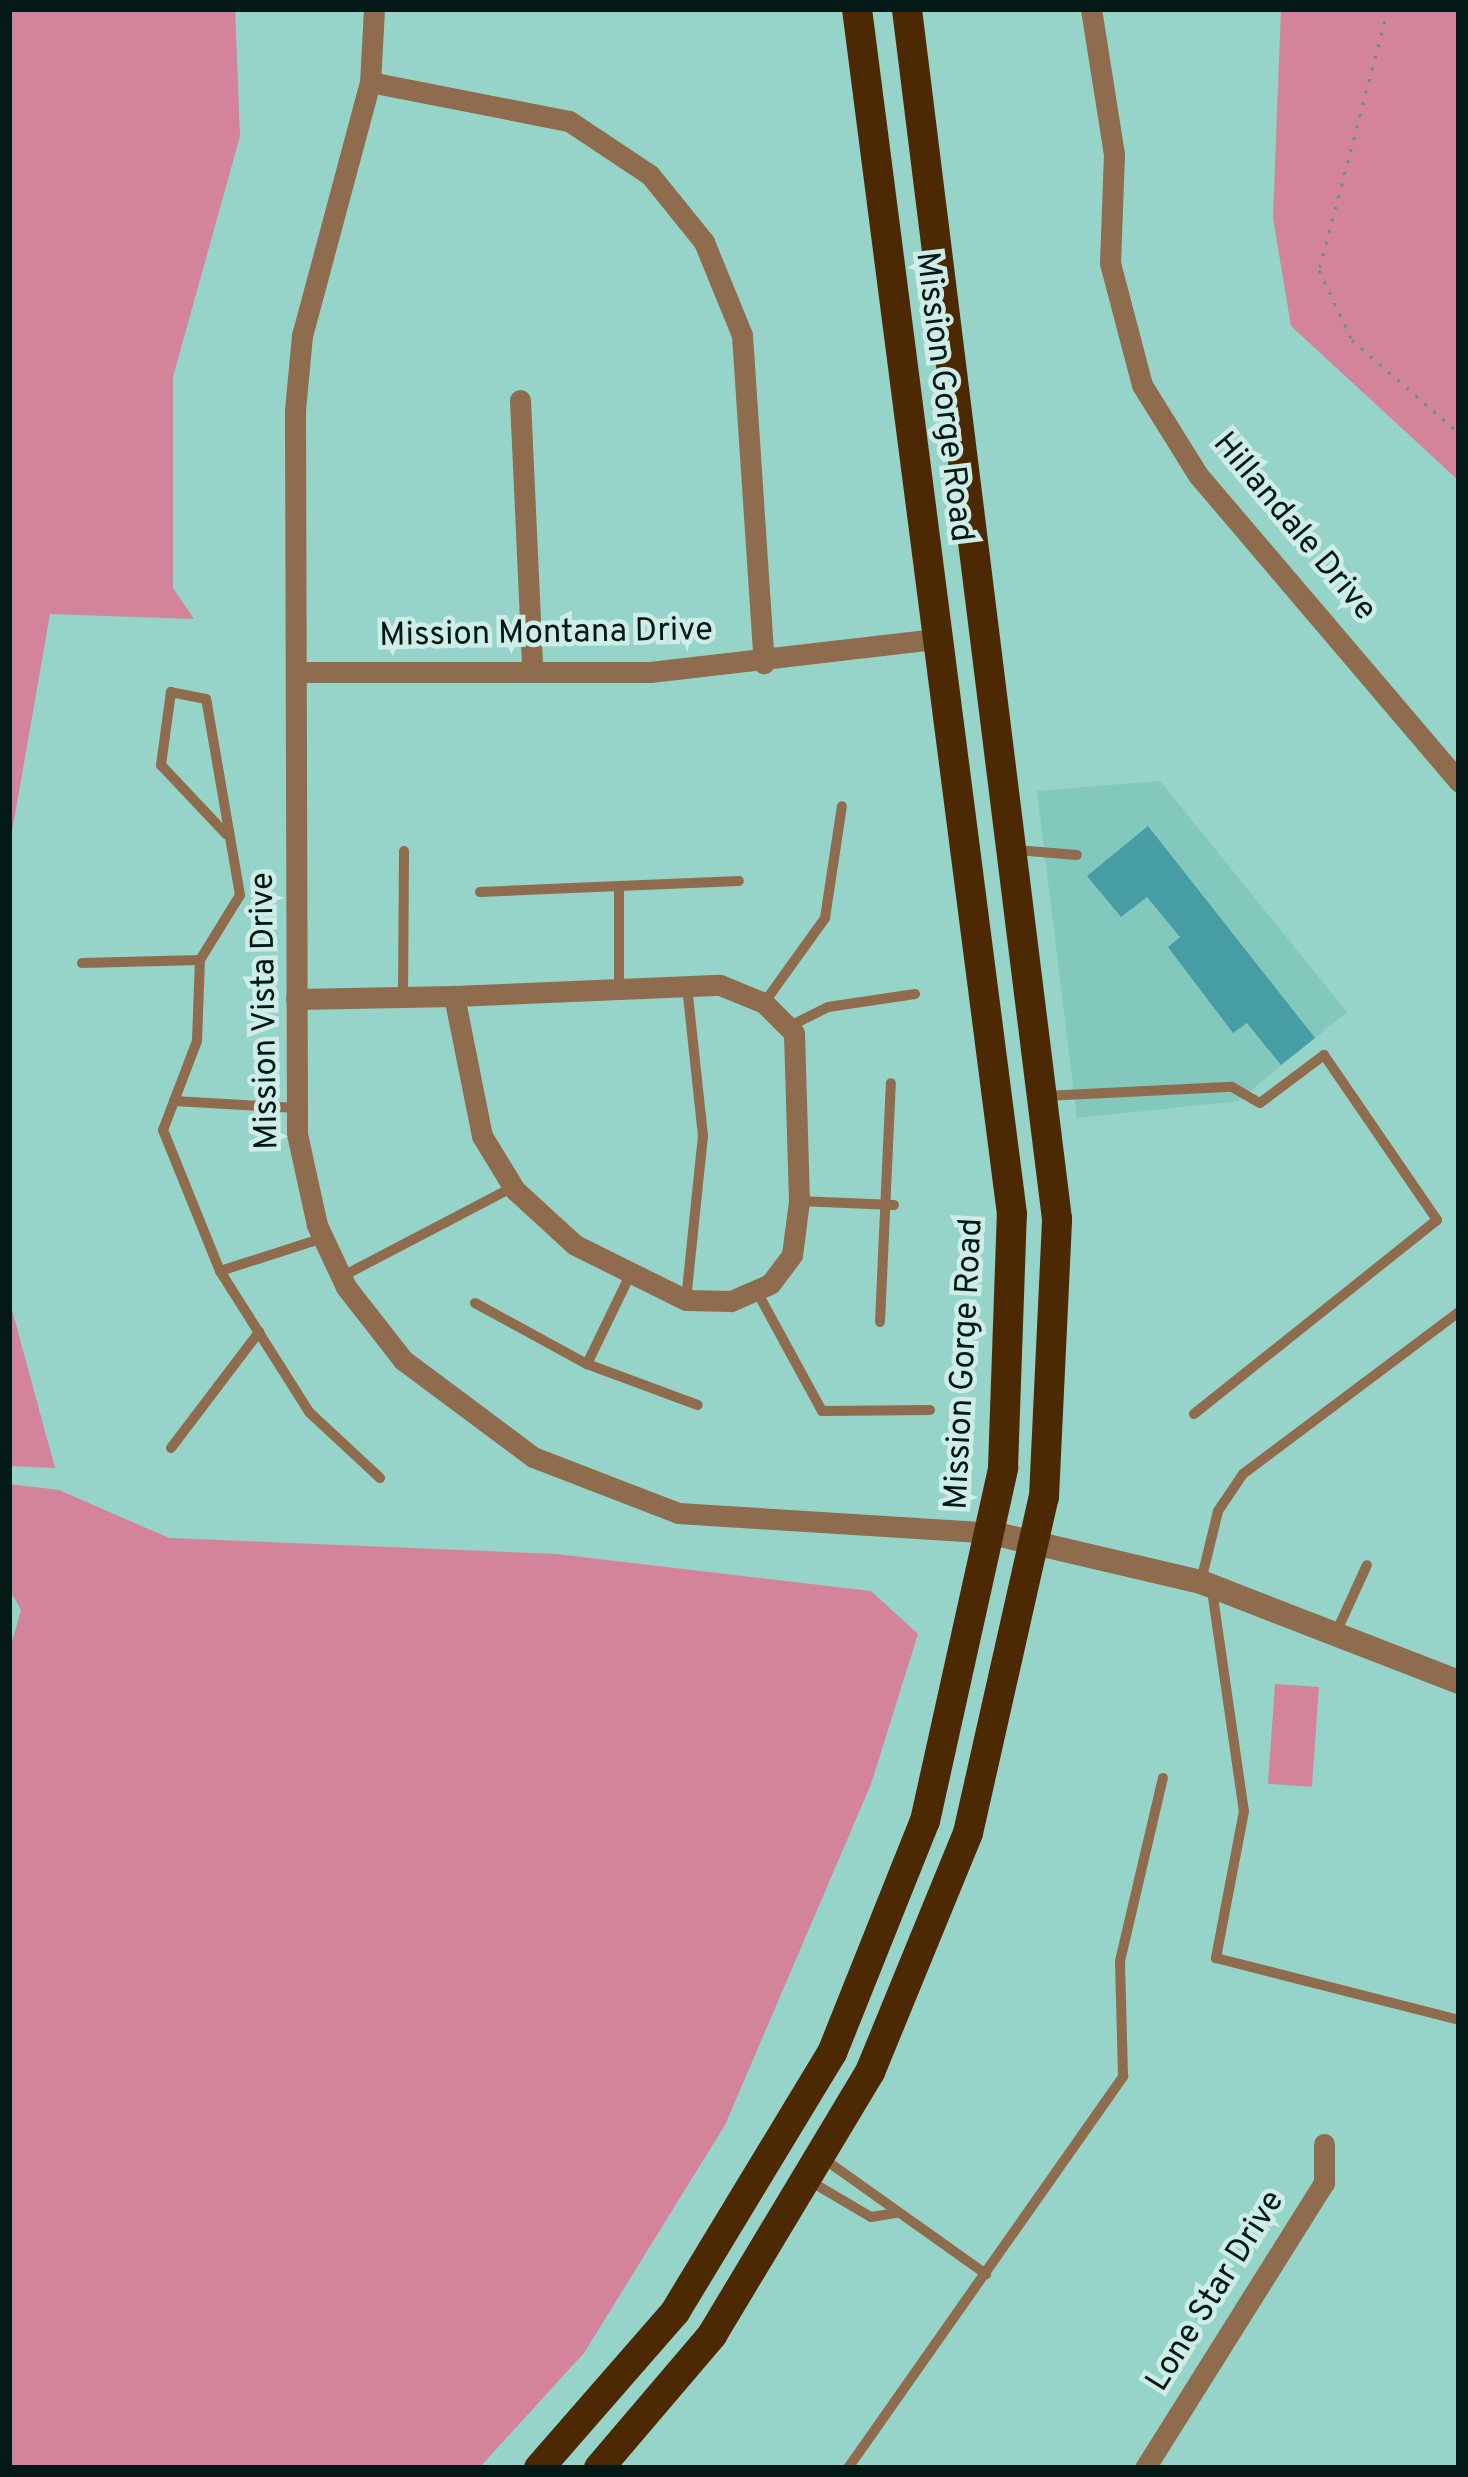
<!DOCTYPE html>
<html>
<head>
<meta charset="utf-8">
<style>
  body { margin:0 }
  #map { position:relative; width:1468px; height:2477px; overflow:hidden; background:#96d3c8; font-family:Overpass,sans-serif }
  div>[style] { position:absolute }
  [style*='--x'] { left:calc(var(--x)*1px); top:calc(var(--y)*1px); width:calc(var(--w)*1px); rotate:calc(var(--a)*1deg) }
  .built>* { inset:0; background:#82c8bc }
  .green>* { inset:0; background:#d3839a; transform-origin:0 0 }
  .building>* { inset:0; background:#469ea4 }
  .path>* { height:3px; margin-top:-1.5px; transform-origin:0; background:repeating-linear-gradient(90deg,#63938b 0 3px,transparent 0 12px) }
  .service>* { height:10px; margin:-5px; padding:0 5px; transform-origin:5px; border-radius:5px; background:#8f6c4d }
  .minor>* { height:21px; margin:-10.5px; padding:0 10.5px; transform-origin:10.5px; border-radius:10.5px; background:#8f6c4d }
  .tertiary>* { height:24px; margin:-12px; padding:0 12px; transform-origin:12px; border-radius:12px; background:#8f6c4d }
  .primary>* { height:30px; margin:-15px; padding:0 15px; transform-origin:15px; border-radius:15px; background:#4c2903 }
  span { translate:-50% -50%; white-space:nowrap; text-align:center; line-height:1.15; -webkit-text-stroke:9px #cfede7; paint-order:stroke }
  .street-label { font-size:33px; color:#021916 }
  .frame { position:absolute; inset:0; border:12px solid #021916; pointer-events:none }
</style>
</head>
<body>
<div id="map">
  <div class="built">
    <i style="clip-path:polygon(1160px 781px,1347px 1012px,1238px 1101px,1077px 1118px,1037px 791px)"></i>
  </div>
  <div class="green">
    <i style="clip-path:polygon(9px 9px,235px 9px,240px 136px,173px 377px,173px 588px,194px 619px,50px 614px,9px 849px)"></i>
    <i style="clip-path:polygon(1281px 9px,1459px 9px,1459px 481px,1291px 326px,1273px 218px)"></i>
    <i style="clip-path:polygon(9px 1299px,55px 1468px,9px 1466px)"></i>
    <i style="clip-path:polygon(9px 1484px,59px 1490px,169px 1538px,556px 1554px,871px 1591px,918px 1634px,871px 1784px,725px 2125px,584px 2353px,479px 2468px,9px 2468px,9px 1652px,21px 1610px,9px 1589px)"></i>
    <i style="left:1275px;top:1684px;width:44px;height:100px;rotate:4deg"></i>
  </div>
  <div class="building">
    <i style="clip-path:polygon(1148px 826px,1315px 1038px,1281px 1065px,1247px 1023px,1233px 1033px,1168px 947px,1180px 937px,1147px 897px,1121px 917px,1087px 876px)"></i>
  </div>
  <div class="path">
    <i style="--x:1388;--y:9;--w:270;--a:104.8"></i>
    <i style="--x:1319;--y:270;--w:77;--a:64.8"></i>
    <i style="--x:1352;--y:340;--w:142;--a:41"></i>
  </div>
  <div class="service">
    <i style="--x:1016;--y:850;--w:61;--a:4.7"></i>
    <i style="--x:480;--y:892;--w:139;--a:-2.5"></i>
    <i style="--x:82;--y:963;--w:118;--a:-1.5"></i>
    <i style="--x:619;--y:989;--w:103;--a:-90"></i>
    <i style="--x:619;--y:886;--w:120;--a:-2.4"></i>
    <i style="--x:403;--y:997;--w:146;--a:-89.6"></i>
    <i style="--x:764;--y:1003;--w:105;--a:-54.3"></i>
    <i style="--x:825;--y:918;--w:113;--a:-81.4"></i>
    <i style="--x:790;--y:1026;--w:42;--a:-26.6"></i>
    <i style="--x:828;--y:1007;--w:88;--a:-8.5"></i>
    <i style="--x:1045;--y:1096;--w:187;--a:-2.8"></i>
    <i style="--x:1232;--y:1087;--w:32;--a:30"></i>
    <i style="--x:1260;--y:1103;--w:80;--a:-36.9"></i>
    <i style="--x:1324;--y:1055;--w:200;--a:55.6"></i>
    <i style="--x:1437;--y:1220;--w:311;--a:141.4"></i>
    <i style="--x:174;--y:1101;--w:123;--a:3.3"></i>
    <i style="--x:799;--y:1201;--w:95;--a:2.4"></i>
    <i style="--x:323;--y:1238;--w:108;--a:162.2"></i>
    <i style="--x:220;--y:1271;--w:167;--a:57.7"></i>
    <i style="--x:309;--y:1412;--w:97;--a:42.9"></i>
    <i style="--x:220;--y:1271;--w:152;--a:-112"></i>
    <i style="--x:163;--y:1130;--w:95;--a:-69.1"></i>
    <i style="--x:197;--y:1041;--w:81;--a:-87.9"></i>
    <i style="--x:200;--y:960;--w:76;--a:-58.4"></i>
    <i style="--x:240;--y:895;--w:199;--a:-99.8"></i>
    <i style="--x:206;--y:699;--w:36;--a:-169"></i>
    <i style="--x:171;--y:692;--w:74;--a:97.8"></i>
    <i style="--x:161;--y:765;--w:95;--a:46.7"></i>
    <i style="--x:341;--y:1277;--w:194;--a:-27.6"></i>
    <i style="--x:756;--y:1290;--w:138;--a:61.4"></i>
    <i style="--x:822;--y:1411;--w:108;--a:-0.5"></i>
    <i style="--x:686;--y:1300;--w:165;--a:-84.1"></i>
    <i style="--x:703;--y:1136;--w:150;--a:-96.1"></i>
    <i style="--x:475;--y:1303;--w:128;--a:28.6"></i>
    <i style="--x:587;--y:1364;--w:101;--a:-64.2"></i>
    <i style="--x:880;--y:1322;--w:239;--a:-87.4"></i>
    <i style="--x:587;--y:1364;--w:118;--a:20.3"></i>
    <i style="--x:171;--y:1448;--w:146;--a:-52.8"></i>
    <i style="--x:1201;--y:1581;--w:72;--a:-76.3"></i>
    <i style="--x:1218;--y:1511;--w:45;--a:-56"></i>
    <i style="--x:1243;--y:1474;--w:270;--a:-36.9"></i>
    <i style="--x:1212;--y:1590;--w:223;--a:81.8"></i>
    <i style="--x:1244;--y:1811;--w:150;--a:100.8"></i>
    <i style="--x:1216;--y:1958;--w:251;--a:14.3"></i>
    <i style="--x:1334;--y:1637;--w:79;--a:-65.4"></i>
    <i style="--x:824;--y:2159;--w:199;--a:35.4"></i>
    <i style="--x:808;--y:2180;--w:73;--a:30.4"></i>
    <i style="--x:871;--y:2217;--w:26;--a:-9"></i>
    <i style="--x:848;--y:2468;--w:479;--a:-54.9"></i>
    <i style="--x:1123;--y:2076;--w:115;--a:-91.5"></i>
    <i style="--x:1120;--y:1961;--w:188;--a:-76.8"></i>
  </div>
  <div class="minor">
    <i style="--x:374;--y:9;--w:73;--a:93.1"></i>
    <i style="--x:370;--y:82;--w:262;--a:105"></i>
    <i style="--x:302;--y:335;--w:76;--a:95.3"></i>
    <i style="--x:295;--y:411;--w:723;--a:89.84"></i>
    <i style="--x:297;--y:1134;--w:93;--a:77.6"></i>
    <i style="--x:317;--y:1225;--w:68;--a:64.9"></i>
    <i style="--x:346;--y:1287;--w:93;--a:52"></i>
    <i style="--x:403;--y:1360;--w:162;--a:36.7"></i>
    <i style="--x:533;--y:1457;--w:155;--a:21.1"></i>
    <i style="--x:678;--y:1513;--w:315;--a:3.6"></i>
    <i style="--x:1091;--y:9;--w:147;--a:81"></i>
    <i style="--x:1114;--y:154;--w:109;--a:92.1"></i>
    <i style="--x:1110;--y:263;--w:126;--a:75.3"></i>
    <i style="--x:1142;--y:385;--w:106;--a:58.1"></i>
    <i style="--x:1198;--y:475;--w:403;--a:49.6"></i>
    <i style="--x:370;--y:82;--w:203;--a:11.1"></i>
    <i style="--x:569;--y:121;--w:97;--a:33.7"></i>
    <i style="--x:650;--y:175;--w:86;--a:51.1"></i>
    <i style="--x:704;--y:242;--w:100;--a:67.8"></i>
    <i style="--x:742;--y:335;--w:329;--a:86.2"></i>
    <i style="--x:520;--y:400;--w:267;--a:87.4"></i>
    <i style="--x:299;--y:672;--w:351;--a:0"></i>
    <i style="--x:650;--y:672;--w:288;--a:-6.6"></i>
    <i style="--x:720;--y:985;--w:48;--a:22.2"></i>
    <i style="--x:764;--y:1003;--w:42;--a:45"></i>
    <i style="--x:794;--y:1033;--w:168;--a:88.3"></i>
    <i style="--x:799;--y:1201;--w:54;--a:97.4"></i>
    <i style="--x:792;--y:1255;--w:36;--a:127"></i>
    <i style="--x:770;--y:1284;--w:43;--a:156.4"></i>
    <i style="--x:731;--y:1301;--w:45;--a:-178.7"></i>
    <i style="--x:686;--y:1300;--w:124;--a:-153.6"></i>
    <i style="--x:575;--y:1245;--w:81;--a:-137.5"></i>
    <i style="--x:515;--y:1190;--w:63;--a:-121.4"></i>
    <i style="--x:482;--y:1136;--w:143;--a:-101.3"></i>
    <i style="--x:454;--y:996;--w:266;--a:-2.4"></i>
    <i style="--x:296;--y:999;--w:158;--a:-1.1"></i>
    <i style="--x:1145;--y:2468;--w:337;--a:-57.9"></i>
    <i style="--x:1324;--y:2183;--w:39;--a:-90"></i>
  </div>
  <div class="tertiary">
    <i style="--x:992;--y:1533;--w:215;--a:13.2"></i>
    <i style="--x:1201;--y:1582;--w:277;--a:21.2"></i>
  </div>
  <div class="primary">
    <i style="--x:539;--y:2468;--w:207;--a:-48.9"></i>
    <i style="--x:675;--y:2312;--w:303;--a:-58.8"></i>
    <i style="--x:832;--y:2053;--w:250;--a:-68.2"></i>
    <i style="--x:925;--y:1821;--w:362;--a:-77.5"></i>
    <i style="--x:1003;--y:1468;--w:254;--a:-88"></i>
    <i style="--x:1012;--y:1214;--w:1215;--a:-97.33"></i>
    <i style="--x:599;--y:2468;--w:175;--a:-49.6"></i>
    <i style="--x:712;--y:2335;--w:307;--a:-59"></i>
    <i style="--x:870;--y:2072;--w:258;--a:-67.7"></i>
    <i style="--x:968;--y:1833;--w:344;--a:-77.3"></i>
    <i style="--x:1044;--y:1497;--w:278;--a:-87.3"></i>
    <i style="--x:1057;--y:1219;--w:1219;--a:-97.07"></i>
  </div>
  <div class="street-label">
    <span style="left:942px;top:397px;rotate:83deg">Mission Gorge Road</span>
    <span style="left:1293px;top:528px;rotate:50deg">Hillandale Drive</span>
    <span style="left:546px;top:635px;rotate:-1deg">Mission Montana Drive</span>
    <span style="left:267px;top:1011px;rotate:-91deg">Mission Vista Drive</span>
    <span style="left:966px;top:1364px;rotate:-87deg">Mission Gorge Road</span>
    <span style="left:1217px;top:2292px;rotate:-58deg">Lone Star Drive</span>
  </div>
  <div class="frame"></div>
</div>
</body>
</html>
